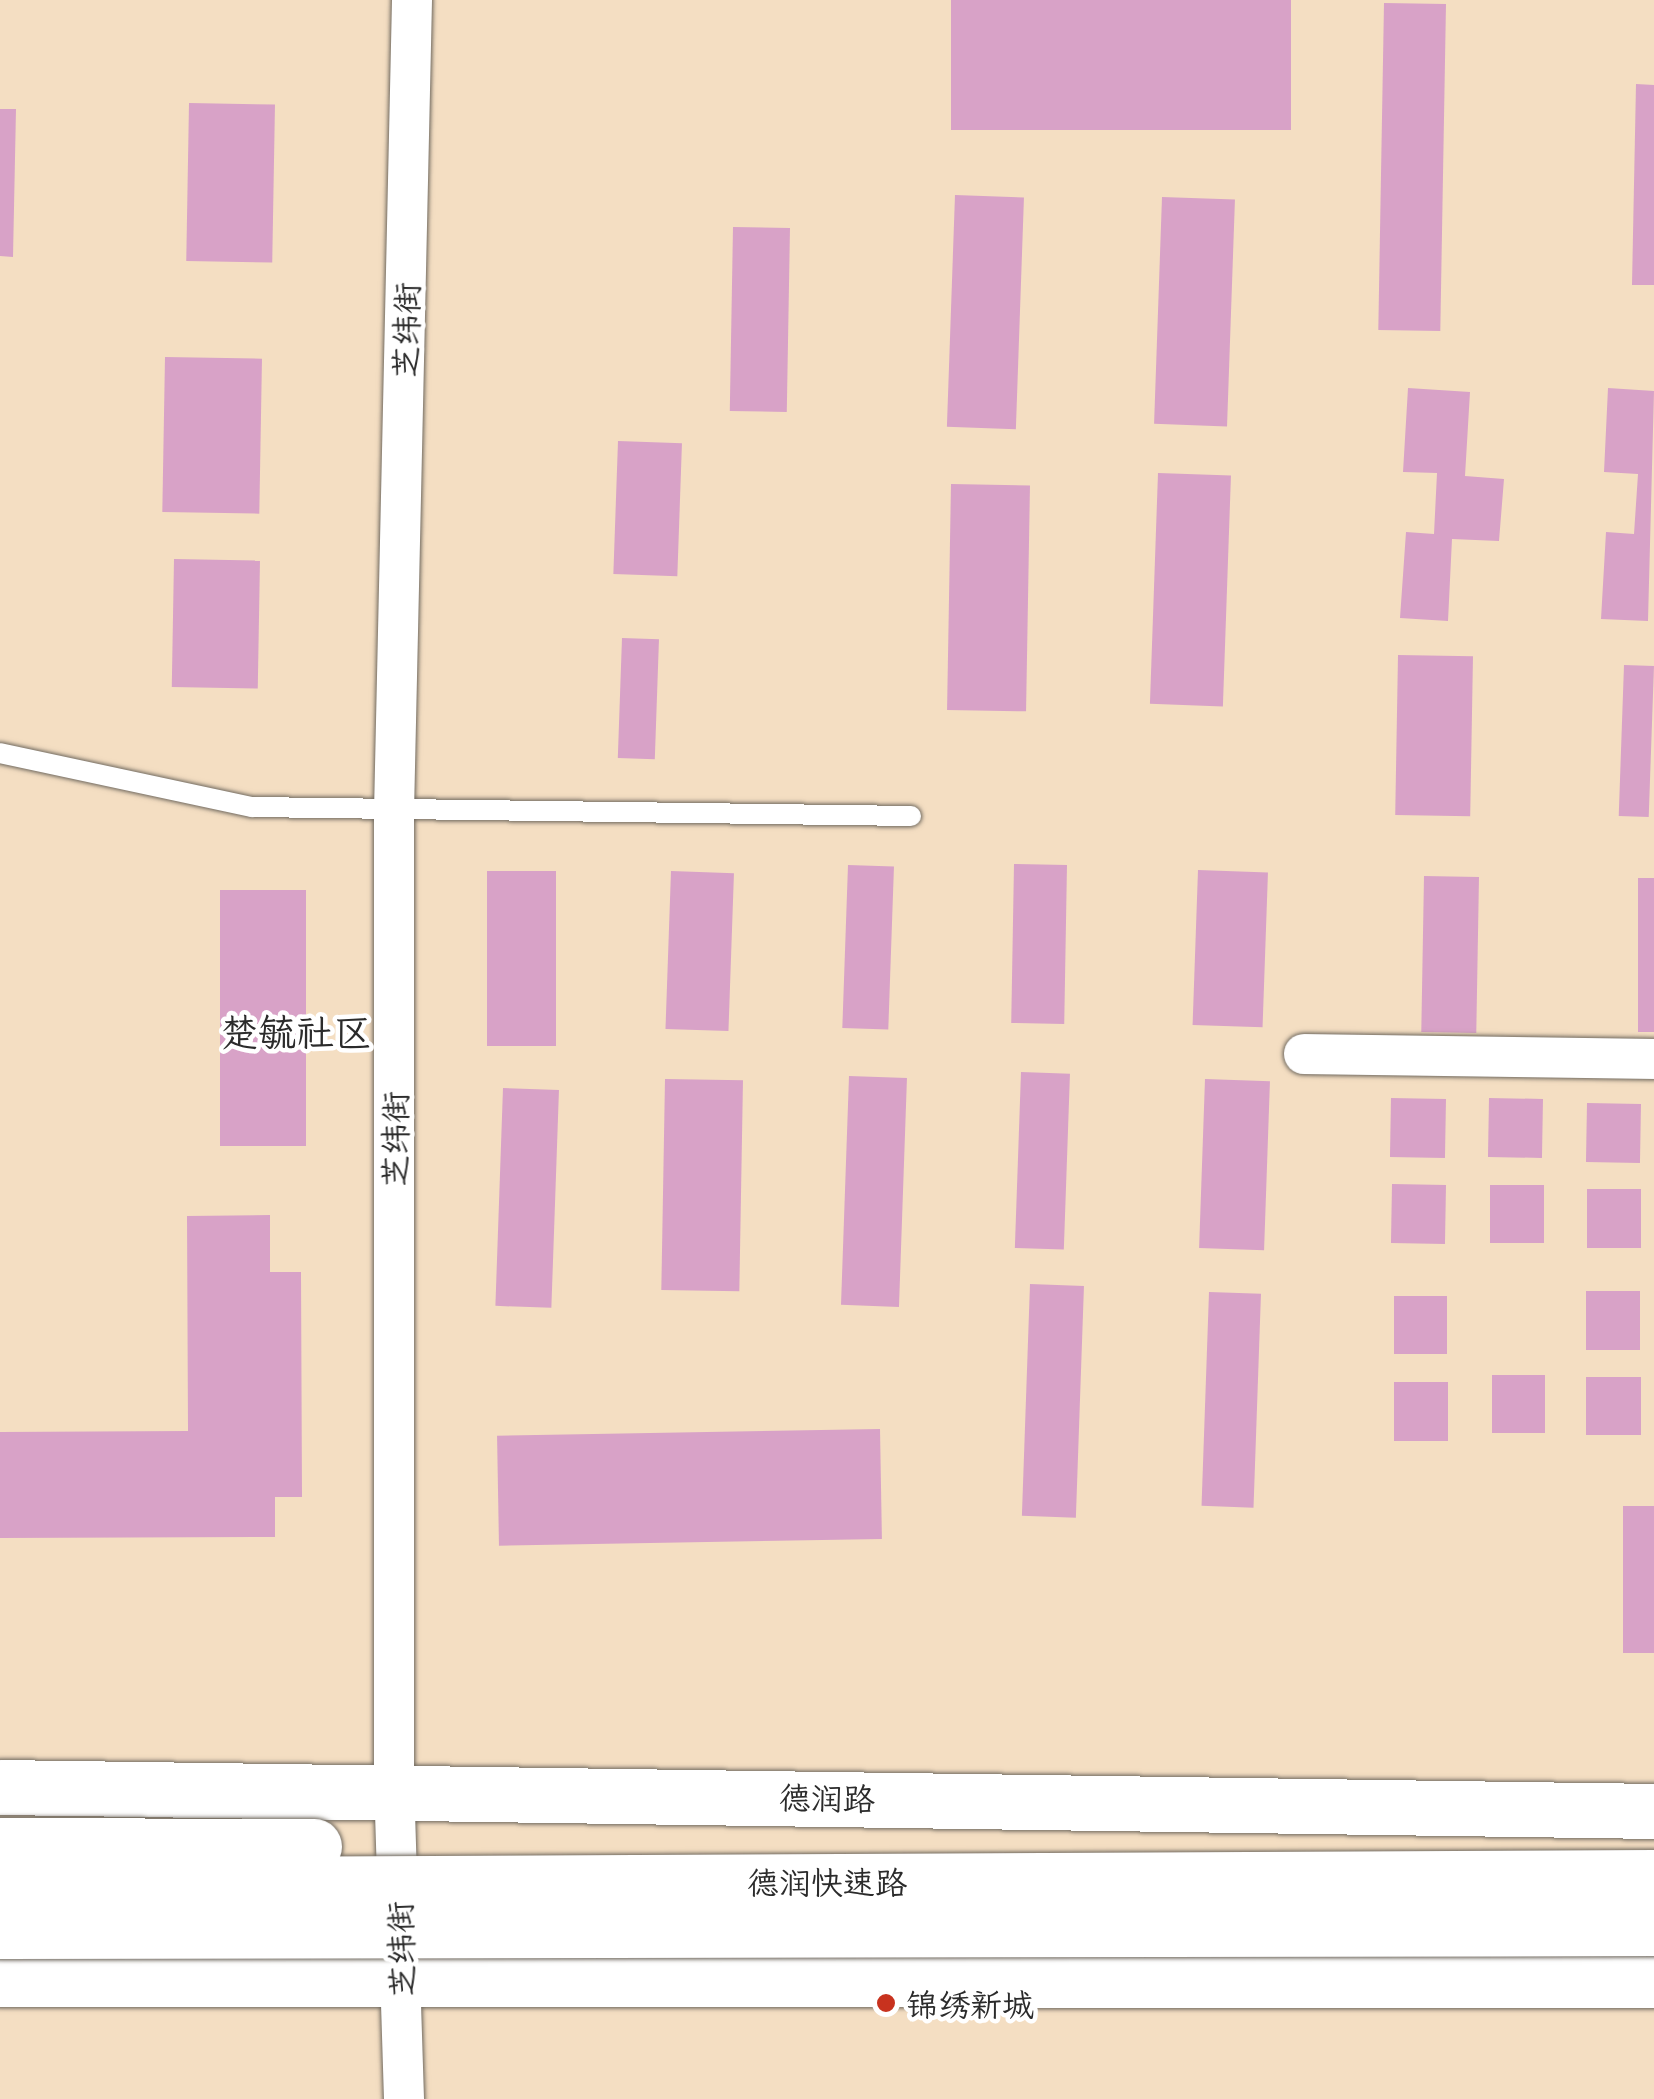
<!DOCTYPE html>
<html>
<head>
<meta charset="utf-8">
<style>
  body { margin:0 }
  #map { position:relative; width:1654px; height:2099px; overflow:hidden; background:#f4dec2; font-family:Mali,"LXGW WenKai TC",sans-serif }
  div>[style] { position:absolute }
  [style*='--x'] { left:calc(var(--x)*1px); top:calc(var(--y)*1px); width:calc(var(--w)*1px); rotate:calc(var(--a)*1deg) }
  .building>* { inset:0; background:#d8a2c7; transform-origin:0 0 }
  .roads { filter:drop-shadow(0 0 2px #716a60) drop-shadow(0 0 2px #716a60) }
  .lane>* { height:20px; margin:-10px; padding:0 10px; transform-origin:10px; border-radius:10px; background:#fff }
  .street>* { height:40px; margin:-20px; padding:0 20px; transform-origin:20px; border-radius:20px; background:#fff }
  .secondary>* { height:55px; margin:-27.5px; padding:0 27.5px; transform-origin:27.5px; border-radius:27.5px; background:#fff }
  .bridges { filter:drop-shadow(0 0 2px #716a60) drop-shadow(0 0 2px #716a60) }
  .highway-bridge>* { height:55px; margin:-27.5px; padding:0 27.5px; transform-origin:27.5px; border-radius:27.5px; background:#fff }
  .dots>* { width:28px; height:28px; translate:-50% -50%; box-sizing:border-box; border:5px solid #fff; border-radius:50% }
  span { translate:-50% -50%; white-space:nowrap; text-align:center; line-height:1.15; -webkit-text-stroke:9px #fff; paint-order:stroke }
  .street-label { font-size:32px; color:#2b2b2b }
  .poi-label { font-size:32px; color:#2b2b2b }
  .left { translate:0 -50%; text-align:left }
  .quarter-label { font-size:38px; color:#2b2b2b }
</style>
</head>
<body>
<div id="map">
  <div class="building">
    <i style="left:951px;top:0;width:340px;height:130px"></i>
    <i style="left:1384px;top:3px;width:62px;height:327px;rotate:1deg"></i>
    <i style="clip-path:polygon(1636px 84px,1654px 85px,1654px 285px,1632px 285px)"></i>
    <i style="left:189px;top:103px;width:86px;height:158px;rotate:1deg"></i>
    <i style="clip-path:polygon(0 109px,16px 109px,13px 257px,0 256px)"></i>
    <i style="left:955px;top:195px;width:69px;height:232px;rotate:2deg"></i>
    <i style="left:1162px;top:197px;width:73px;height:227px;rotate:2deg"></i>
    <i style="left:733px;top:227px;width:57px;height:184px;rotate:1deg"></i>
    <i style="left:165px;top:357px;width:97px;height:155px;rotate:1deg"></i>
    <i style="clip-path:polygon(1408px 388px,1470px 392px,1465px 476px,1504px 479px,1499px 541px,1452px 539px,1448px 621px,1400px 618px,1406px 532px,1434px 534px,1437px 473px,1403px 472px)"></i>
    <i style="clip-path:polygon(1608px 388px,1654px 391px,1648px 621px,1601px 619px,1606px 532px,1634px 534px,1638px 474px,1604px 472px)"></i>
    <i style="left:618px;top:441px;width:64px;height:133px;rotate:2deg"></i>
    <i style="left:1158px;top:473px;width:73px;height:231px;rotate:2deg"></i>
    <i style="left:951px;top:484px;width:79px;height:226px;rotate:1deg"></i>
    <i style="left:174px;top:559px;width:86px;height:128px;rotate:1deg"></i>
    <i style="left:622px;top:638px;width:37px;height:120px;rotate:2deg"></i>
    <i style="left:1398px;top:655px;width:75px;height:160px;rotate:1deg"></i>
    <i style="left:1624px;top:665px;width:30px;height:151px;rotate:2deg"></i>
    <i style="left:1014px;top:864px;width:53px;height:159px;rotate:1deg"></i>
    <i style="left:848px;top:865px;width:46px;height:163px;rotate:2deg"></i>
    <i style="left:1198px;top:870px;width:70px;height:155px;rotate:2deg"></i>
    <i style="left:487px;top:871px;width:69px;height:175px"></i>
    <i style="left:671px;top:871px;width:63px;height:158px;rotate:2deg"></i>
    <i style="left:1424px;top:876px;width:55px;height:156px;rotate:1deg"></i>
    <i style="left:1638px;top:878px;width:16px;height:154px"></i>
    <i style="left:220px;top:890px;width:86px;height:256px"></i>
    <i style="left:1021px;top:1072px;width:49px;height:176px;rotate:2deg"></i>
    <i style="left:849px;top:1076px;width:58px;height:229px;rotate:2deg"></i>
    <i style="left:665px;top:1079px;width:78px;height:211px;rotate:1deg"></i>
    <i style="left:1205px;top:1079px;width:65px;height:169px;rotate:2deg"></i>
    <i style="left:503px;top:1088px;width:56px;height:218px;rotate:2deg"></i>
    <i style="left:1391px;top:1098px;width:55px;height:59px;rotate:1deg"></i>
    <i style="left:1489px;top:1098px;width:54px;height:59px;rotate:1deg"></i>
    <i style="left:1587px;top:1103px;width:54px;height:59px;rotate:1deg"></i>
    <i style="left:1392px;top:1184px;width:54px;height:59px;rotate:1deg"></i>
    <i style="left:1490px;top:1185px;width:54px;height:58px"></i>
    <i style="left:1587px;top:1189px;width:54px;height:59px"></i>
    <i style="clip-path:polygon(270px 1215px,270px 1272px,301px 1272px,302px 1497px,275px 1497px,275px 1537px,0 1538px,0 1432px,188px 1431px,187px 1216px)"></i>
    <i style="left:1030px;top:1284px;width:54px;height:232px;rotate:2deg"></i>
    <i style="left:1586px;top:1291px;width:54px;height:59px"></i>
    <i style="left:1209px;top:1292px;width:52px;height:214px;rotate:2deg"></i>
    <i style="left:1394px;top:1296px;width:53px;height:58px"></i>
    <i style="left:1492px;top:1375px;width:53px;height:58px"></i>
    <i style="left:1586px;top:1377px;width:55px;height:58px"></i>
    <i style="left:1394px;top:1382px;width:54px;height:59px"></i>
    <i style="left:880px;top:1429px;width:110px;height:383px;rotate:89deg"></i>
    <i style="left:1623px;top:1506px;width:31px;height:147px"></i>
  </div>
  <div class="roads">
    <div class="lane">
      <i style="--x:0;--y:753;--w:258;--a:12.1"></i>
      <i style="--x:252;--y:807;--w:659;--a:0.78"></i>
    </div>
    <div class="street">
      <i style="--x:1304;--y:1054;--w:350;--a:0.8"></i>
      <i style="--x:404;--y:2099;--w:310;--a:-91.8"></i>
      <i style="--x:394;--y:1789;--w:977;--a:-90"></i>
      <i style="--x:394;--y:812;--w:812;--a:-88.73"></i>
    </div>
    <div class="secondary">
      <i style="--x:0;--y:1787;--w:1654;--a:0.83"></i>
      <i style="--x:0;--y:1979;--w:1654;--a:0.03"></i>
    </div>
  </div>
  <div class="bridges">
    <div class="highway-bridge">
      <i style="--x:0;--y:1845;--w:314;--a:0.2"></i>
      <i style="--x:0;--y:1885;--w:1654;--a:-0.28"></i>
      <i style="--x:0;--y:1931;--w:1654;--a:-0.1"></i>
    </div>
  </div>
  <div class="dots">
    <i style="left:886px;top:2003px;background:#c8321e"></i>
  </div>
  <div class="street-label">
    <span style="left:405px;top:330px;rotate:-89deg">芝纬街</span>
    <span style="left:394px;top:1139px;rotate:-90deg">芝纬街</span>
    <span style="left:827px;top:1797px;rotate:1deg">德润路</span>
    <span style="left:827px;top:1881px">德润快速路</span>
    <span style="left:400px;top:1949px;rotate:-92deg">芝纬街</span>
  </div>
  <div class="poi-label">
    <span class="left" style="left:906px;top:2003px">锦绣新城</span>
  </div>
  <div class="quarter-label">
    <span style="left:296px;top:1032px">楚毓社区</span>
  </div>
</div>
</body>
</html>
